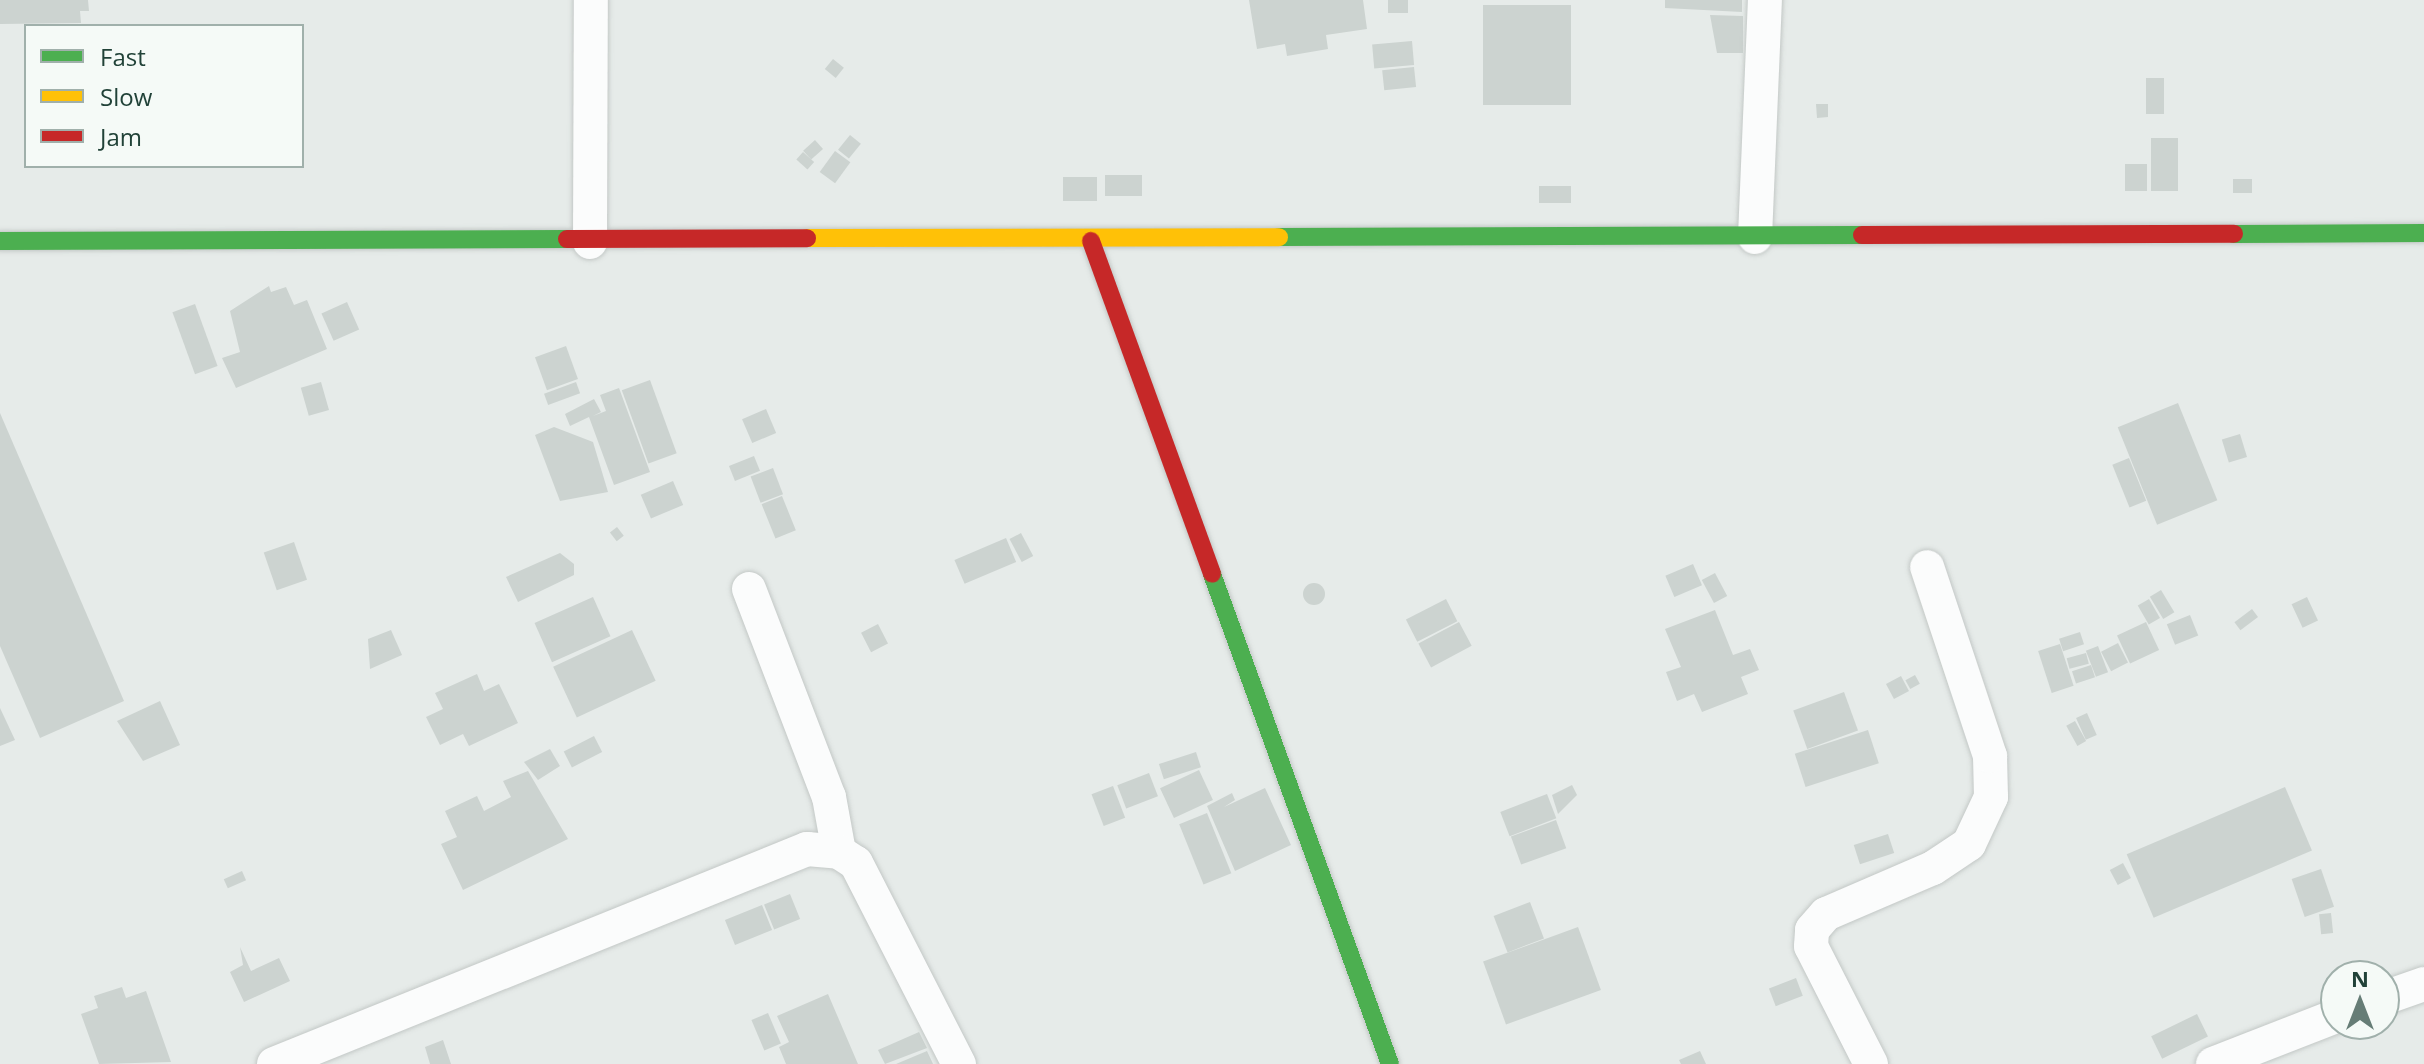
<!DOCTYPE html>
<html>
<head>
<meta charset="utf-8">
<style>
  body { margin:0 }
  #map { position:relative; width:2424px; height:1064px; overflow:hidden; background:#e6ebe9; font-family:"Open Sans",sans-serif }
  div>[style] { position:absolute }
  [style*='--x'] { left:calc(var(--x)*1px); top:calc(var(--y)*1px); width:calc(var(--w)*1px); rotate:calc(var(--a)*1deg) }
  .building>* { inset:0; background:#ccd3d0; transform-origin:0 0 }
  .round { border-radius:50% }
  .roads { filter:drop-shadow(0 0 2px #c3c8c6) drop-shadow(0 0 2px #c3c8c6) }
  .street>* { height:34px; margin:-17px; padding:0 17px; transform-origin:17px; border-radius:17px; background:#fbfcfc }
  .fast>* { height:18px; margin:-9px; padding:0 9px; transform-origin:9px; border-radius:9px; background:#4caf50 }
  .slow>* { height:18px; margin:-9px; padding:0 9px; transform-origin:9px; border-radius:9px; background:#ffc107 }
  .jam>* { height:18px; margin:-9px; padding:0 9px; transform-origin:9px; border-radius:9px; background:#c62828 }
  span { translate:-50% -50%; white-space:nowrap; text-align:center; line-height:1.15; -webkit-text-stroke:6px #f5faf7; paint-order:stroke }
  .legend { position:absolute; left:24px; top:24px; width:280px; height:144px; box-sizing:border-box; background:#f5faf7; border:2px solid #a0b0ab; margin:0; padding:10px 14px; list-style:none; font-size:24px; color:#214238 }
  .legend li { display:flex; align-items:center; gap:16px; height:40px }
  .legend b { width:40px; border:2px solid #a0b0ab }
  .north { position:absolute; left:2320px; top:960px; width:80px; height:80px; box-sizing:border-box; background:#f5faf7; border:2px solid #a0b0ab; border-radius:50%; rotate:0deg; font-size:22px; font-weight:700; line-height:32px; text-align:center; color:#214238 }
  .north::after { content:''; display:block; margin:auto; width:28px; height:36px; background:#667d76; clip-path:polygon(50% 0,100% 100%,50% 72%,0 100%) }
</style>
</head>
<body>
<div id="map">
  <div class="building">
    <i style="clip-path:polygon(0 0,88px 0,89px 11px,80px 11px,81px 23px,0 24px)"></i>
    <i style="clip-path:polygon(1249px 0,1363px 0,1367px 29px,1326px 35px,1328px 49px,1287px 56px,1285px 44px,1257px 49px)"></i>
    <i style="left:1388px;top:0;width:20px;height:13px"></i>
    <i style="clip-path:polygon(1665px 0,1742px 0,1742px 12px,1665px 8px)"></i>
    <i style="left:1483px;top:5px;width:88px;height:100px"></i>
    <i style="clip-path:polygon(1710px 15px,1743px 16px,1743px 53px,1717px 53px)"></i>
    <i style="left:1412px;top:41px;width:24px;height:40px;rotate:85deg"></i>
    <i style="left:833px;top:59px;width:14px;height:13px;rotate:39deg"></i>
    <i style="left:1414px;top:67px;width:20px;height:32px;rotate:84deg"></i>
    <i style="left:2146px;top:78px;width:18px;height:36px"></i>
    <i style="clip-path:polygon(1816px 104px,1828px 104px,1828px 117px,1817px 118px)"></i>
    <i style="left:850px;top:135px;width:14px;height:19px;rotate:39deg"></i>
    <i style="left:2151px;top:138px;width:27px;height:53px"></i>
    <i style="left:815px;top:140px;width:12px;height:16px;rotate:48deg"></i>
    <i style="left:835px;top:151px;width:19px;height:26px;rotate:36deg"></i>
    <i style="left:803px;top:152px;width:15px;height:10px;rotate:42deg"></i>
    <i style="left:2125px;top:164px;width:22px;height:27px"></i>
    <i style="left:1105px;top:175px;width:37px;height:21px"></i>
    <i style="left:1097px;top:177px;width:24px;height:34px;rotate:90deg"></i>
    <i style="left:2233px;top:179px;width:19px;height:14px"></i>
    <i style="left:1571px;top:186px;width:17px;height:32px;rotate:90deg"></i>
    <i style="clip-path:polygon(269px 286px,271px 292px,286px 287px,294px 305px,307px 300px,327px 349px,236px 388px,222px 358px,240px 352px,230px 311px)"></i>
    <i style="left:347px;top:302px;width:30px;height:28px;rotate:66deg"></i>
    <i style="left:195px;top:304px;width:66px;height:24px;rotate:70deg"></i>
    <i style="left:566px;top:346px;width:35px;height:33px;rotate:70deg"></i>
    <i style="left:650px;top:380px;width:78px;height:30px;rotate:70deg"></i>
    <i style="left:321px;top:382px;width:29px;height:21px;rotate:74deg"></i>
    <i style="left:576px;top:382px;width:12px;height:34px;rotate:70deg"></i>
    <i style="clip-path:polygon(619px 388px,650px 472px,614px 485px,589px 417px,570px 426px,565px 414px,594px 399px,601px 412px,593px 416px,606px 411px,600px 395px)"></i>
    <i style="left:2178px;top:403px;width:105px;height:65px;rotate:68deg"></i>
    <i style="left:766px;top:409px;width:26px;height:26px;rotate:67deg"></i>
    <i style="clip-path:polygon(0 413px,124px 701px,40px 738px,0 646px)"></i>
    <i style="clip-path:polygon(554px 427px,593px 442px,608px 492px,560px 501px,535px 435px)"></i>
    <i style="left:2240px;top:434px;width:24px;height:19px;rotate:73deg"></i>
    <i style="left:754px;top:456px;width:16px;height:27px;rotate:68deg"></i>
    <i style="left:2129px;top:458px;width:46px;height:18px;rotate:68deg"></i>
    <i style="left:773px;top:468px;width:28px;height:24px;rotate:69deg"></i>
    <i style="left:673px;top:481px;width:26px;height:35px;rotate:67deg"></i>
    <i style="left:782px;top:496px;width:37px;height:22px;rotate:68deg"></i>
    <i style="left:617px;top:527px;width:11px;height:9px;rotate:52deg"></i>
    <i style="left:1021px;top:533px;width:26px;height:13px;rotate:62deg"></i>
    <i style="left:1006px;top:538px;width:26px;height:56px;rotate:67deg"></i>
    <i style="left:294px;top:542px;width:40px;height:32px;rotate:71deg"></i>
    <i style="clip-path:polygon(560px 553px,574px 564px,574px 575px,518px 602px,506px 577px)"></i>
    <i style="left:1693px;top:564px;width:23px;height:30px;rotate:67deg"></i>
    <i style="left:1715px;top:573px;width:26px;height:15px;rotate:62deg"></i>
    <i class="round" style="left:1303px;top:583px;width:22px;height:22px"></i>
    <i style="left:2161px;top:590px;width:26px;height:13px;rotate:59deg"></i>
    <i style="left:593px;top:597px;width:43px;height:64px;rotate:66deg"></i>
    <i style="left:2307px;top:597px;width:26px;height:17px;rotate:65deg"></i>
    <i style="left:1446px;top:599px;width:25px;height:45px;rotate:63deg"></i>
    <i style="left:2149px;top:599px;width:22px;height:13px;rotate:60deg"></i>
    <i style="left:2252px;top:609px;width:10px;height:22px;rotate:53deg"></i>
    <i style="clip-path:polygon(1715px 610px,1733px 655px,1750px 649px,1759px 670px,1741px 677px,1748px 694px,1702px 712px,1694px 694px,1677px 701px,1666px 672px,1681px 667px,1665px 629px)"></i>
    <i style="left:2190px;top:615px;width:22px;height:25px;rotate:68deg"></i>
    <i style="left:1459px;top:622px;width:27px;height:46px;rotate:62deg"></i>
    <i style="left:2146px;top:622px;width:31px;height:32px;rotate:65deg"></i>
    <i style="left:878px;top:624px;width:22px;height:19px;rotate:63deg"></i>
    <i style="clip-path:polygon(391px 630px,402px 655px,370px 669px,368px 639px)"></i>
    <i style="left:632px;top:630px;width:56px;height:87px;rotate:65deg"></i>
    <i style="left:2080px;top:632px;width:13px;height:22px;rotate:72deg"></i>
    <i style="left:2118px;top:643px;width:22px;height:19px;rotate:63deg"></i>
    <i style="left:2060px;top:644px;width:44px;height:23px;rotate:72deg"></i>
    <i style="left:2098px;top:646px;width:28px;height:13px;rotate:69deg"></i>
    <i style="left:2086px;top:653px;width:11px;height:20px;rotate:75deg"></i>
    <i style="left:2091px;top:665px;width:13px;height:20px;rotate:72deg"></i>
    <i style="clip-path:polygon(477px 674px,484px 691px,499px 684px,518px 723px,469px 746px,463px 734px,440px 745px,426px 717px,443px 709px,435px 693px)"></i>
    <i style="left:1915px;top:675px;width:10px;height:11px;rotate:61deg"></i>
    <i style="left:1901px;top:676px;width:17px;height:17px;rotate:62deg"></i>
    <i style="left:1844px;top:692px;width:41px;height:54px;rotate:70deg"></i>
    <i style="clip-path:polygon(160px 701px,180px 745px,143px 761px,117px 721px)"></i>
    <i style="clip-path:polygon(0 708px,15px 740px,0 746px)"></i>
    <i style="left:2087px;top:713px;width:24px;height:12px;rotate:66deg"></i>
    <i style="left:2075px;top:721px;width:23px;height:10px;rotate:61deg"></i>
    <i style="left:1868px;top:730px;width:35px;height:77px;rotate:72deg"></i>
    <i style="left:594px;top:736px;width:18px;height:34px;rotate:63deg"></i>
    <i style="clip-path:polygon(550px 749px,560px 766px,538px 780px,524px 762px)"></i>
    <i style="left:1196px;top:752px;width:16px;height:39px;rotate:72deg"></i>
    <i style="left:1199px;top:770px;width:33px;height:43px;rotate:65deg"></i>
    <i style="clip-path:polygon(528px 771px,568px 839px,463px 890px,441px 844px,457px 837px,445px 811px,477px 796px,484px 811px,511px 797px,503px 781px)"></i>
    <i style="left:1149px;top:773px;width:25px;height:34px;rotate:69deg"></i>
    <i style="clip-path:polygon(1572px 785px,1577px 795px,1558px 814px,1552px 795px)"></i>
    <i style="left:1113px;top:786px;width:34px;height:23px;rotate:69deg"></i>
    <i style="left:2285px;top:787px;width:69px;height:172px;rotate:67deg"></i>
    <i style="clip-path:polygon(1265px 788px,1291px 845px,1235px 871px,1207px 806px,1232px 793px,1235px 800px,1224px 807px)"></i>
    <i style="left:1547px;top:794px;width:26px;height:50px;rotate:69deg"></i>
    <i style="left:1207px;top:813px;width:65px;height:30px;rotate:68deg"></i>
    <i style="left:1556px;top:820px;width:30px;height:48px;rotate:70deg"></i>
    <i style="left:1888px;top:834px;width:20px;height:36px;rotate:72deg"></i>
    <i style="left:2123px;top:863px;width:17px;height:15px;rotate:62deg"></i>
    <i style="left:2321px;top:869px;width:40px;height:31px;rotate:71deg"></i>
    <i style="left:242px;top:871px;width:10px;height:20px;rotate:66deg"></i>
    <i style="left:790px;top:894px;width:27px;height:28px;rotate:68deg"></i>
    <i style="left:1530px;top:902px;width:39px;height:39px;rotate:69deg"></i>
    <i style="left:762px;top:905px;width:27px;height:40px;rotate:68deg"></i>
    <i style="left:2331px;top:913px;width:20px;height:12px;rotate:84deg"></i>
    <i style="left:1578px;top:927px;width:67px;height:101px;rotate:70deg"></i>
    <i style="clip-path:polygon(240px 947px,251px 971px,279px 958px,290px 981px,244px 1002px,230px 972px,243px 965px)"></i>
    <i style="clip-path:polygon(2358px 961px,2364px 976px,2334px 976px,2333px 971px)"></i>
    <i style="left:1796px;top:978px;width:19px;height:29px;rotate:69deg"></i>
    <i style="clip-path:polygon(122px 987px,126px 998px,146px 991px,171px 1062px,99px 1064px,81px 1014px,98px 1008px,94px 996px)"></i>
    <i style="clip-path:polygon(828px 994px,858px 1064px,786px 1064px,779px 1047px,789px 1042px,777px 1016px)"></i>
    <i style="left:768px;top:1013px;width:33px;height:18px;rotate:67deg"></i>
    <i style="left:2197px;top:1014px;width:25px;height:51px;rotate:64deg"></i>
    <i style="clip-path:polygon(919px 1032px,927px 1048px,885px 1064px,878px 1050px)"></i>
    <i style="clip-path:polygon(443px 1040px,451px 1064px,430px 1064px,425px 1047px)"></i>
    <i style="clip-path:polygon(927px 1051px,933px 1064px,896px 1064px)"></i>
    <i style="clip-path:polygon(1700px 1051px,1706px 1064px,1681px 1064px,1679px 1060px)"></i>
  </div>
  <div class="roads">
    <div class="street">
      <i style="--x:1755;--y:237;--w:237;--a:-87.6"></i>
      <i style="--x:590;--y:242;--w:242;--a:-89.8"></i>
      <i style="--x:749;--y:589;--w:223;--a:69"></i>
      <i style="--x:829;--y:797;--w:56;--a:79.7"></i>
      <i style="--x:2384;--y:998;--w:42;--a:-19.3"></i>
      <i style="--x:274;--y:1064;--w:575;--a:-21.97"></i>
      <i style="--x:807;--y:849;--w:32;--a:5"></i>
      <i style="--x:839;--y:852;--w:20;--a:33"></i>
      <i style="--x:856;--y:863;--w:226;--a:62.9"></i>
      <i style="--x:1871;--y:1064;--w:132;--a:-117"></i>
      <i style="--x:1811;--y:946;--w:16;--a:-86"></i>
      <i style="--x:1812;--y:930;--w:21;--a:-49"></i>
      <i style="--x:1826;--y:914;--w:116;--a:-23.3"></i>
      <i style="--x:1933;--y:868;--w:43;--a:-33.7"></i>
      <i style="--x:1969;--y:844;--w:52;--a:-64.9"></i>
      <i style="--x:1991;--y:797;--w:41;--a:-91.4"></i>
      <i style="--x:1990;--y:756;--w:199;--a:-108.4"></i>
      <i style="--x:2213;--y:1064;--w:132;--a:-21.3"></i>
    </div>
    <div class="fast">
      <i style="--x:2234;--y:234;--w:190;--a:-0.3"></i>
      <i style="--x:1279;--y:237;--w:583;--a:-0.2"></i>
      <i style="--x:0;--y:241;--w:567;--a:-0.2"></i>
      <i style="--x:1212;--y:574;--w:521;--a:70.04"></i>
    </div>
    <div class="slow">
      <i style="--x:807;--y:238;--w:472;--a:-0.1"></i>
    </div>
    <div class="jam">
      <i style="--x:1862;--y:235;--w:372;--a:-0.2"></i>
      <i style="--x:567;--y:239;--w:240;--a:-0.2"></i>
      <i style="--x:1091;--y:241;--w:354;--a:70"></i>
    </div>
  </div>
  <ul class="legend">
  <li><b style="height:10px;background:#4caf50"></b>Fast</li>
  <li><b style="height:10px;background:#ffc107"></b>Slow</li>
  <li><b style="height:10px;background:#c62828"></b>Jam</li>
  </ul>
  <div class="north">N</div>
</div>
</body>
</html>
